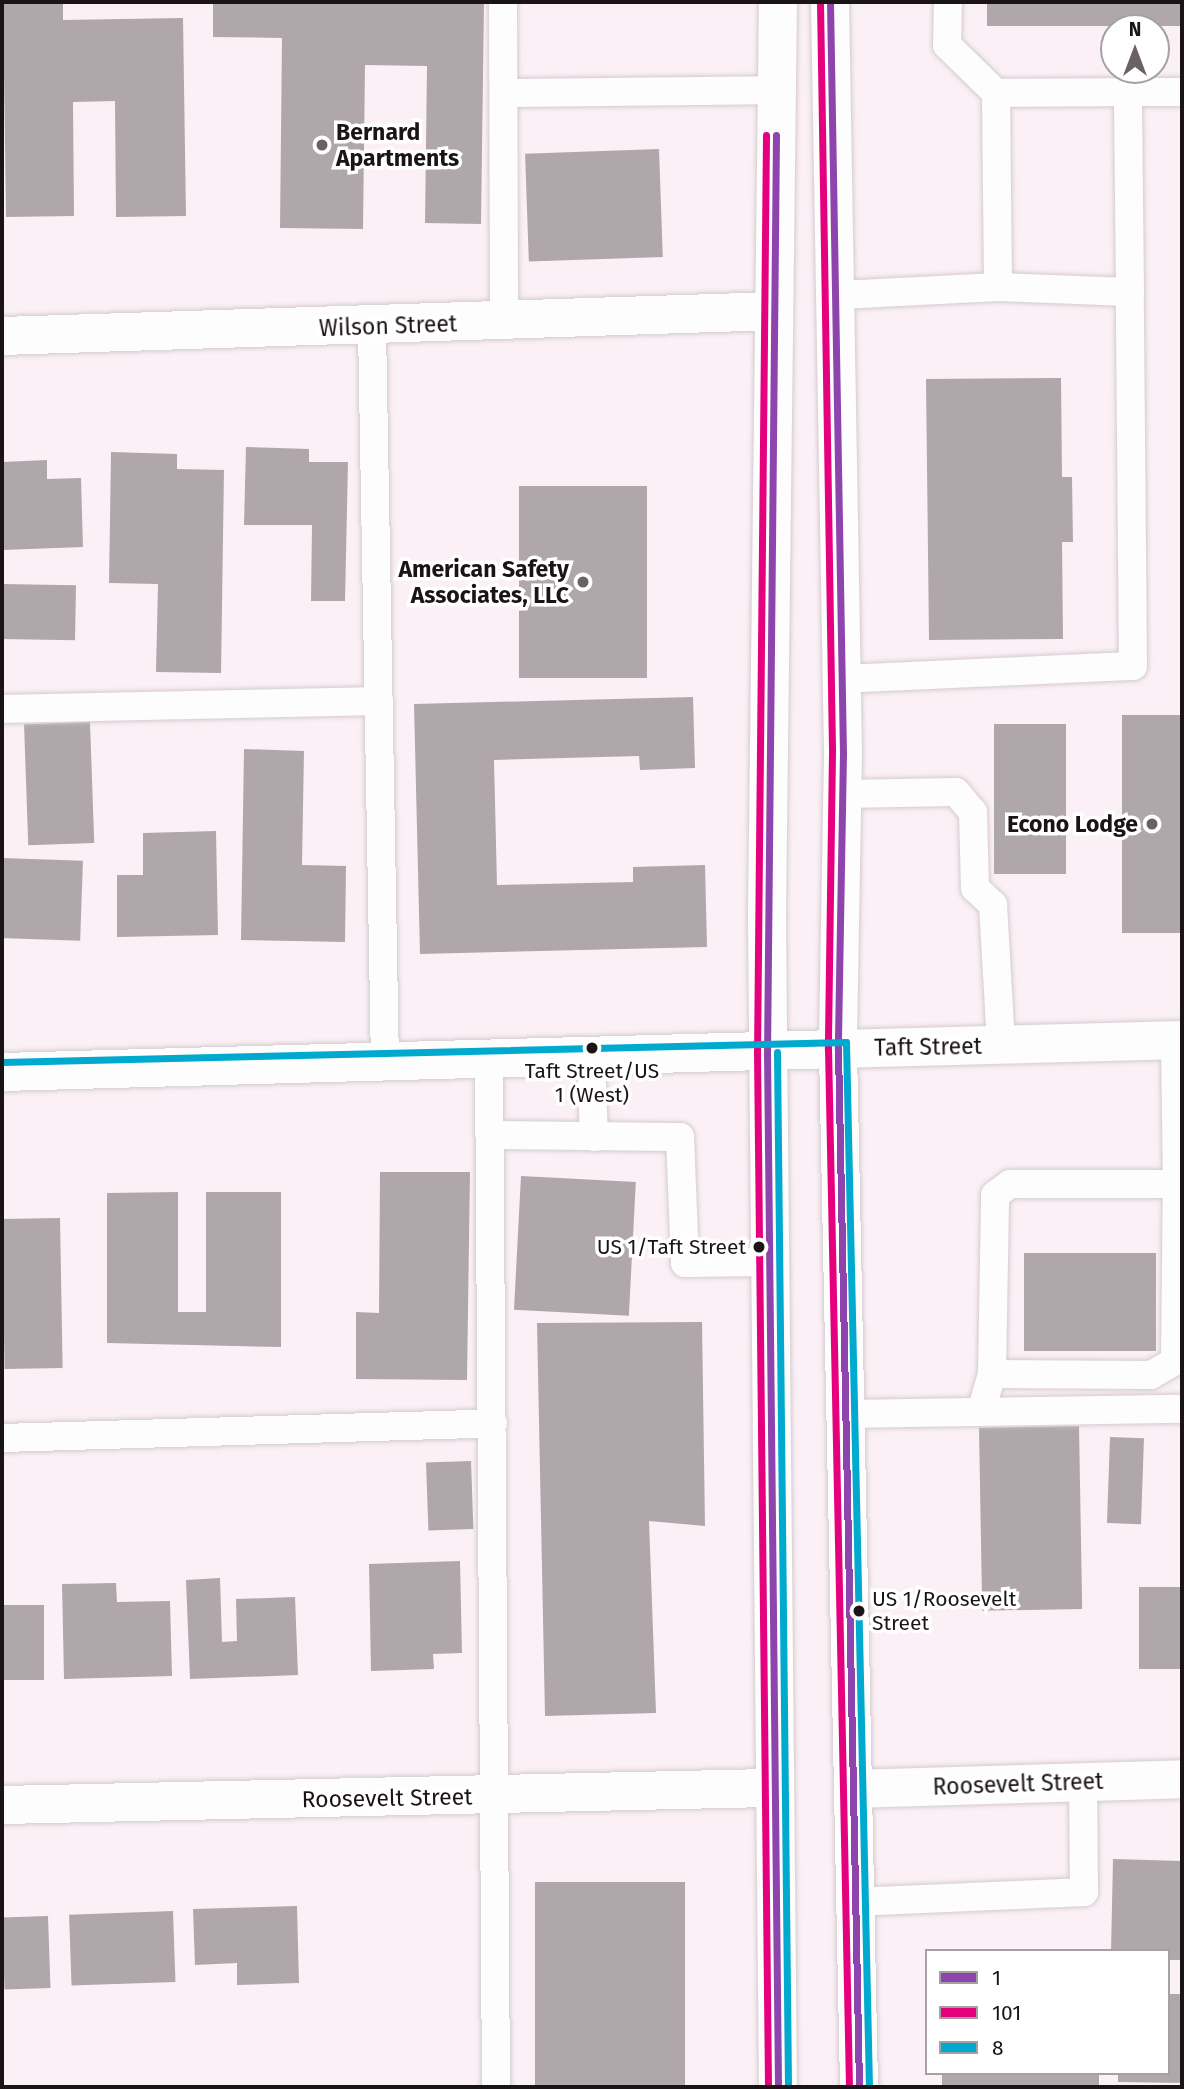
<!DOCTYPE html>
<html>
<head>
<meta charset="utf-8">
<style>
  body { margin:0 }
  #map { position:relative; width:1184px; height:2089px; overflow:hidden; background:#fbf0f5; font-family:"Fira Sans",sans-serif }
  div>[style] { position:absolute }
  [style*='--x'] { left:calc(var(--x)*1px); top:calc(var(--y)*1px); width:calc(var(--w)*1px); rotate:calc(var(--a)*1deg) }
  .building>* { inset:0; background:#b0a7ab; transform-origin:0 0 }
  .roads { filter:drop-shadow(0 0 2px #d4cbcf) drop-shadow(0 0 2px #d4cbcf) }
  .lane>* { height:28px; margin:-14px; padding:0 14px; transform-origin:14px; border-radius:14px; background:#fefdfe }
  .street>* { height:38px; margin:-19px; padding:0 19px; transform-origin:19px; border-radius:19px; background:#fefdfe }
  .secondary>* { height:38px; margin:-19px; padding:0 19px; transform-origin:19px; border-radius:19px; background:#fefdfe }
  .primary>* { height:38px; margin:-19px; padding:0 19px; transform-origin:19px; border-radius:19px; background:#fefdfe }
  .bus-1>* { height:7px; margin:-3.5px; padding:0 3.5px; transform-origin:3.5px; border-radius:3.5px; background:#8e44ad }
  .bus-2>* { height:7px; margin:-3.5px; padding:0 3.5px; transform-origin:3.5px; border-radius:3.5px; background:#e5007d }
  .bus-3>* { height:7px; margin:-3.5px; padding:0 3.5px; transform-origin:3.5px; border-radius:3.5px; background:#00a9ce }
  .dots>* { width:19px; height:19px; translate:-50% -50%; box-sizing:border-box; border:4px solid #fff; border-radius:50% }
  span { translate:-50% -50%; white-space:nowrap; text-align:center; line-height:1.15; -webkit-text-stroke:7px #fff; paint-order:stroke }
  .bus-label { font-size:21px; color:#1b1417 }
  .right { translate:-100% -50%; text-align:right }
  .left { translate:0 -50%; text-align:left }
  .poi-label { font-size:23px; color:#1b1417; font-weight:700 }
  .street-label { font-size:23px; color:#1b1417 }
  .frame { position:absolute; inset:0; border:4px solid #1b1417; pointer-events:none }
  .legend { position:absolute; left:925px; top:1949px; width:245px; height:126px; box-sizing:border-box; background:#fff; border:2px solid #a4a1a2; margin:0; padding:9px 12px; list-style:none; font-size:21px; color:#1b1417 }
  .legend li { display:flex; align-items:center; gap:14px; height:35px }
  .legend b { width:35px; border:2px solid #a4a1a2 }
  .north { position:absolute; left:1100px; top:14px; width:70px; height:70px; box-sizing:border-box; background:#fff; border:2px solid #a4a1a2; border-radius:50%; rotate:0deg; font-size:19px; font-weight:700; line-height:28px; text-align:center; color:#1b1417 }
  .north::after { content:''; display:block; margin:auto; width:24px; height:32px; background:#696165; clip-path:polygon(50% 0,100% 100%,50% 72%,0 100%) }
</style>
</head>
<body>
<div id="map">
  <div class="building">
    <i style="clip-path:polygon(3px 2px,63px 2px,63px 20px,183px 18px,186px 216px,116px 217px,115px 101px,73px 102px,74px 216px,6px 217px)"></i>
    <i style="clip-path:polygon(213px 2px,484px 2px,481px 224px,425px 223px,427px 66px,365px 65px,363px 229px,280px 228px,282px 38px,213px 37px)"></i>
    <i style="left:987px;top:2px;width:195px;height:24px"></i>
    <i style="left:659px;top:149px;width:108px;height:134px;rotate:88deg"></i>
    <i style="clip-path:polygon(1061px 378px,1062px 477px,1072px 477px,1073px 542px,1062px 542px,1063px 639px,929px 640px,926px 379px)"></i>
    <i style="clip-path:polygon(246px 447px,309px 449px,309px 462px,348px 462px,345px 601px,311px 601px,312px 525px,244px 525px)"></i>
    <i style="clip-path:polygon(111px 452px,177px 454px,177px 469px,224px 470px,221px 673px,156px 672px,158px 584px,109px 583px)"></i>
    <i style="clip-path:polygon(47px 460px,47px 479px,81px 478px,83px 547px,2px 550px,2px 462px)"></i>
    <i style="left:519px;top:486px;width:128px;height:192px"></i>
    <i style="left:2px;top:584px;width:74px;height:55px;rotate:1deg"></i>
    <i style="clip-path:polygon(693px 697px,695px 768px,640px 770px,639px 756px,494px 760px,497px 885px,633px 882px,633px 867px,705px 865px,707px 947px,420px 954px,414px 704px)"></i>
    <i style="left:1182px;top:715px;width:218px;height:60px;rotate:90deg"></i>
    <i style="left:90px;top:722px;width:121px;height:66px;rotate:88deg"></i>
    <i style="left:994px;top:724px;width:72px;height:150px"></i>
    <i style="clip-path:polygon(244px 749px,304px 751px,302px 865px,346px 866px,345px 942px,241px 940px)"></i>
    <i style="clip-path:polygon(216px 831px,218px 935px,117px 937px,117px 875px,143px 875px,143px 833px)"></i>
    <i style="left:2px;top:858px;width:81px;height:80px;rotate:2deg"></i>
    <i style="clip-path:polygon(380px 1172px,470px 1172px,467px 1380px,356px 1379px,356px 1312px,379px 1313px)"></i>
    <i style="left:521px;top:1176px;width:115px;height:134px;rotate:3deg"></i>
    <i style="clip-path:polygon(178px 1192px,178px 1312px,206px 1312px,206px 1192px,281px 1192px,281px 1347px,107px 1343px,107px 1193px)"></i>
    <i style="left:60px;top:1218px;width:150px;height:58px;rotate:89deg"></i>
    <i style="left:1024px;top:1253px;width:132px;height:98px"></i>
    <i style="clip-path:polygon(702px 1322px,705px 1526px,649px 1521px,656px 1713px,545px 1716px,537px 1323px)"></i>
    <i style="left:1079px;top:1426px;width:183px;height:100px;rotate:89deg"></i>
    <i style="left:1110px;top:1437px;width:34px;height:86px;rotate:2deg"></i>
    <i style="left:471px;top:1461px;width:68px;height:45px;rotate:88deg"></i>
    <i style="clip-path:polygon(460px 1561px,462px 1653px,433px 1654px,434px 1669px,371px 1671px,369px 1564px)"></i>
    <i style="clip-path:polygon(220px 1578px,222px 1642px,237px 1641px,236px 1599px,295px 1597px,298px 1675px,190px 1679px,186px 1580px)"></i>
    <i style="clip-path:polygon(116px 1583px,117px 1602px,170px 1601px,172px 1676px,64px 1679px,62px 1584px)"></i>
    <i style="left:1182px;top:1587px;width:82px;height:43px;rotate:90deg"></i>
    <i style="left:2px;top:1605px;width:42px;height:75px"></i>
    <i style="clip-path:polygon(1113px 1859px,1182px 1861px,1182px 1960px,1168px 1960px,1168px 1951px,1111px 1951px)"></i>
    <i style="left:535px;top:1882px;width:150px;height:205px"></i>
    <i style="clip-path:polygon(297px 1906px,299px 1983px,237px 1985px,237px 1963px,195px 1965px,193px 1909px)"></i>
    <i style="left:173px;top:1911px;width:71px;height:104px;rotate:88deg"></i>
    <i style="left:48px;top:1916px;width:72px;height:46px;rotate:88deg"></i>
    <i style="clip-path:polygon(1168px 1994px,1182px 1994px,1182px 2083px,1118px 2082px,1118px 2073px,1168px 2073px)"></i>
    <i style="left:942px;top:2073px;width:157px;height:14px"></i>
  </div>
  <div class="roads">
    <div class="lane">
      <i style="--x:503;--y:2;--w:320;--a:89.8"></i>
      <i style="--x:948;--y:2;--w:43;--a:91.3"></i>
      <i style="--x:947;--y:45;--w:69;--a:44.4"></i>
      <i style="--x:1128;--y:92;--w:54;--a:0"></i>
      <i style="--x:504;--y:93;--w:273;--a:-0.6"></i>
      <i style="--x:840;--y:295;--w:158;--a:-2.9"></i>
      <i style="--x:998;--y:287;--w:132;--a:2.2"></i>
      <i style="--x:1130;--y:292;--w:200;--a:-90.6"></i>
      <i style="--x:1128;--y:92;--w:132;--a:179.6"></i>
      <i style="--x:996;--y:93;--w:194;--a:89.4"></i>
      <i style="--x:372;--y:327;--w:736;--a:88.99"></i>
      <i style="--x:842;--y:679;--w:291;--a:-2.6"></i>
      <i style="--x:1133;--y:666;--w:374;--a:-90.5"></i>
      <i style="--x:2;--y:709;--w:377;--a:-1.2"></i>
      <i style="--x:843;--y:794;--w:113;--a:-1"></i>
      <i style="--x:956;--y:792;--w:26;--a:50"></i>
      <i style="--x:973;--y:812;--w:76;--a:88.5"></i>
      <i style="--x:975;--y:888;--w:25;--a:43"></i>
      <i style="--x:993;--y:905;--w:140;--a:86.7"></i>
      <i style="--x:591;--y:1057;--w:80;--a:87.9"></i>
      <i style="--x:489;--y:1061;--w:1026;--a:89.61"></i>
      <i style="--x:490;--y:1135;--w:190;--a:0.6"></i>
      <i style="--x:680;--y:1137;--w:126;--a:87.7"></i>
      <i style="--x:685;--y:1263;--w:85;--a:-0.7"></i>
      <i style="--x:992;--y:1374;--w:159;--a:0.4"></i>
      <i style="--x:1151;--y:1375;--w:28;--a:-30"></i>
      <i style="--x:1175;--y:1361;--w:177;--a:-89.4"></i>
      <i style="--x:981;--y:1412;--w:40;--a:-74"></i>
      <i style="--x:992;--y:1374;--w:179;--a:-89"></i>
      <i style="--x:995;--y:1195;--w:19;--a:-36"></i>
      <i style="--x:1010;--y:1184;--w:167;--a:0"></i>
      <i style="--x:1177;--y:1184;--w:143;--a:-90.8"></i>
      <i style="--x:846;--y:1414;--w:336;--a:-0.9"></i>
      <i style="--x:2;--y:1438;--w:491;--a:-1.7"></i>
      <i style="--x:855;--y:1902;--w:229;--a:-2.5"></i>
      <i style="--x:1084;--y:1892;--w:110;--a:-90.5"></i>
    </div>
    <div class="street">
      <i style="--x:2;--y:336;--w:772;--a:-1.85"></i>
      <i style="--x:838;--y:1049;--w:344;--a:-1.5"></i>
      <i style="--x:854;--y:1789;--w:328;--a:-1.7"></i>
      <i style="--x:2;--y:1805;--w:769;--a:-1.27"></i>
    </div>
    <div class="secondary">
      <i style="--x:2;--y:1072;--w:836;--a:-1.58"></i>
    </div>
    <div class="primary">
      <i style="--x:830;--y:2;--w:750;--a:89.01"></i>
      <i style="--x:843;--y:752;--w:297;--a:91"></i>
      <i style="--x:838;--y:1049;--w:1038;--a:88.84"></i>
      <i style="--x:778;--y:2087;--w:1173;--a:-90.54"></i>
      <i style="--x:767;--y:914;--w:912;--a:-89.31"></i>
    </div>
  </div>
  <div class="bus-1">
    <i style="--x:830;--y:2;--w:750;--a:89.01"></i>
    <i style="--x:843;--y:752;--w:297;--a:91"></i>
    <i style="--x:838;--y:1049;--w:1038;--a:88.84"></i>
    <i style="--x:776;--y:135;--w:917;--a:90.56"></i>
    <i style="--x:767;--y:1052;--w:1035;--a:89.39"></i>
  </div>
  <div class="bus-2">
    <i style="--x:820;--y:2;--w:750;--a:89.08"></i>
    <i style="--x:832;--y:752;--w:297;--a:90.8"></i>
    <i style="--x:828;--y:1049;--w:1038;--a:88.84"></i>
    <i style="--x:766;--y:135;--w:917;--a:90.56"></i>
    <i style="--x:757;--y:1052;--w:1035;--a:89.39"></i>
  </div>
  <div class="bus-3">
    <i style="--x:777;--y:1052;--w:1035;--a:89.39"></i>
    <i style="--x:2;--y:1062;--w:844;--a:-1.36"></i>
    <i style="--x:846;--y:1042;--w:1045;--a:88.74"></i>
  </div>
  <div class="dots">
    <i style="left:322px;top:145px;background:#696165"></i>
    <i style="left:583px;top:582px;background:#696165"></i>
    <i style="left:1152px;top:824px;background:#696165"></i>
    <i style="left:592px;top:1048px;background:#1b1417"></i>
    <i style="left:759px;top:1247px;background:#1b1417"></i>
    <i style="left:859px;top:1611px;background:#1b1417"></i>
  </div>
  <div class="bus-label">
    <span style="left:592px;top:1083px">Taft Street/US<br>1 (West)</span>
    <span class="right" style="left:746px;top:1247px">US 1/Taft Street</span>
    <span class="left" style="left:872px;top:1611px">US 1/Roosevelt<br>Street</span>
  </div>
  <div class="poi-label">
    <span class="left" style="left:336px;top:145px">Bernard<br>Apartments</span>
    <span class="right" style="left:569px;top:582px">American Safety<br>Associates, LLC</span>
    <span class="right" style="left:1138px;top:824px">Econo Lodge</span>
  </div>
  <div class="street-label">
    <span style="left:388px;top:326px;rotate:-2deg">Wilson Street</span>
    <span style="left:928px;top:1047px;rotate:-1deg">Taft Street</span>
    <span style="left:1018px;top:1784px;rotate:-2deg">Roosevelt Street</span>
    <span style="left:387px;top:1798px;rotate:-1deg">Roosevelt Street</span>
  </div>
  <div class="frame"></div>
  <ul class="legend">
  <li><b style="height:9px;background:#8e44ad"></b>1</li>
  <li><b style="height:9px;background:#e5007d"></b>101</li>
  <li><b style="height:9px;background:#00a9ce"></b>8</li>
  </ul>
  <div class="north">N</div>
</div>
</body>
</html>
